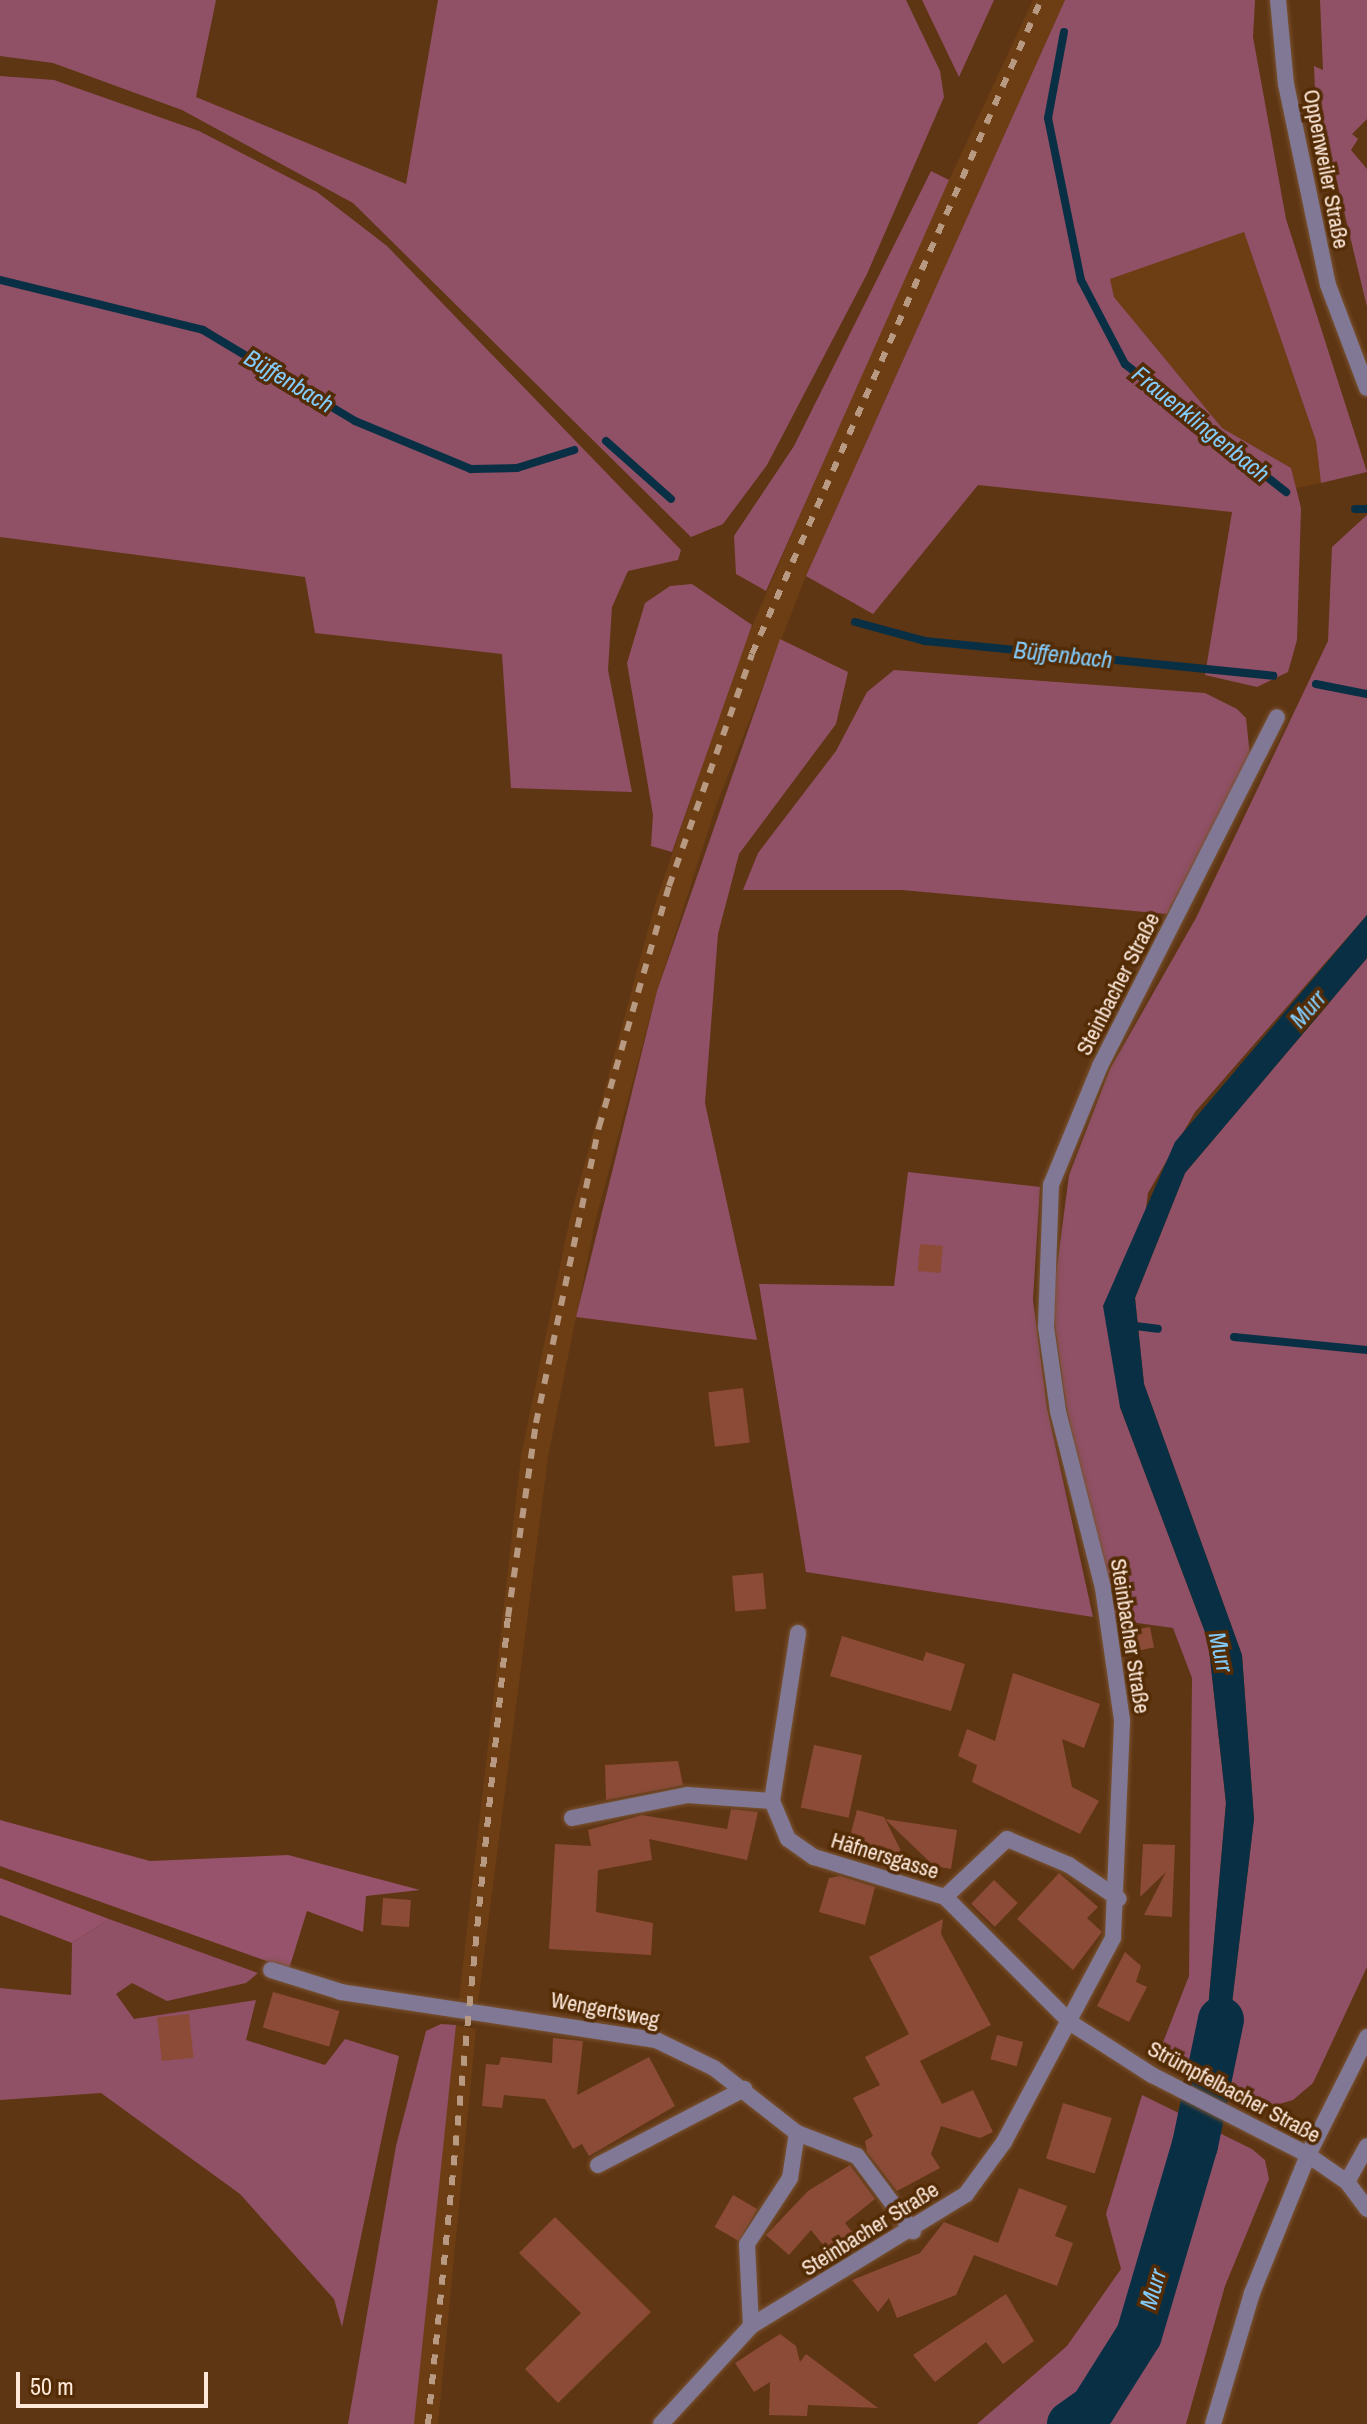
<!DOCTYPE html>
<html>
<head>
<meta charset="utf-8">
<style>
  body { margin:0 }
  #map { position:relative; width:1367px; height:2424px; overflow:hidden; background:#5f3613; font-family:"Archivo Narrow",sans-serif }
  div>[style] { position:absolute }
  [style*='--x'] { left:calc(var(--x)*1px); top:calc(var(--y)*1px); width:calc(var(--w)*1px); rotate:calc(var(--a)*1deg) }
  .built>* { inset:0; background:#6d3e14 }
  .green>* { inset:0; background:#905066 }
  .forest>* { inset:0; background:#96536b }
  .water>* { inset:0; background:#092f44 }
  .stream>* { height:8px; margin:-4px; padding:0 4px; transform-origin:4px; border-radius:4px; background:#092f44 }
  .river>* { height:46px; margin:-23px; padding:0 23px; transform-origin:23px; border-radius:23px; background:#092f44 }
  .building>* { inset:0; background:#8c4b37; transform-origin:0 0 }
  .roads { filter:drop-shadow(0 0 2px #785233) drop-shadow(0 0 2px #785233) }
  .minor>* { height:16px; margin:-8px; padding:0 8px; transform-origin:8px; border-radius:8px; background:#807894 }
  .tertiary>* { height:16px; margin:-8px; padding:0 8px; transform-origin:8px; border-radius:8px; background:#807894 }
  .rail>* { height:6px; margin-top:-3px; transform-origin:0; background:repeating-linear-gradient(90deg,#b89a83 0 10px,transparent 0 20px) }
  span { translate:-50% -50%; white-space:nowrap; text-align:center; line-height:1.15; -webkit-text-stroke:7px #532c06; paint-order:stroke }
  .street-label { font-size:22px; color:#fde8da }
  .water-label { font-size:24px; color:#82cbfa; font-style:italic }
  .scale { position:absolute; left:16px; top:2372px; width:192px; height:36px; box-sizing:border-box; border:4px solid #fde8da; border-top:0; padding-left:10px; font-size:24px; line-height:28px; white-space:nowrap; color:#fde8da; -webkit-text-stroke:6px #532c06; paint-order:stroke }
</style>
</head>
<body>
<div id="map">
  <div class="built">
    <i style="clip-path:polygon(1033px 0,1065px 0,806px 576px,716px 806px,657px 991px,595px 1222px,548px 1457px,478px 2002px,459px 2000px,521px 1456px,570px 1218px,655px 904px,742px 650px,887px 313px)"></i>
    <i style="clip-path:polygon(1244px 232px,1316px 441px,1321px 483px,1296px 488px,1291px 468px,1222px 428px,1114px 297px,1109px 278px)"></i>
    <i style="clip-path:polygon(456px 2025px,476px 2029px,438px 2424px,413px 2424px)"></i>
  </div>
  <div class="green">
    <i style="clip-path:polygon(0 0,216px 0,196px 97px,406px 184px,438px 0,906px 0,940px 71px,944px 97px,867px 274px,767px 465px,723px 524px,691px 537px,353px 203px,182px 110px,53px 63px,0 56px)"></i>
    <i style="clip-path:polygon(922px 0,994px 0,959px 77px)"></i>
    <i style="clip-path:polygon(1065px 0,1255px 0,1253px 37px,1286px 219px,1367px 472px,1321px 483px,1316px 441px,1244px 232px,1110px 279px,1114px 297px,1222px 428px,1291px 468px,1301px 508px,1297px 640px,1288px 672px,1257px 687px,1205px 675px,1232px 512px,978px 485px,873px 614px,806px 576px)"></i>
    <i style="clip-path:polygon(1320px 0,1367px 0,1367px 119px,1352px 134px,1358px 139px,1351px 150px,1367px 169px,1367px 307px,1315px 90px,1314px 66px,1323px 70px)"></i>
    <i style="clip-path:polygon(0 76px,54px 80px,199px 131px,317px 192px,387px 246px,681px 550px,678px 560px,628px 571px,612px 607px,608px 670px,632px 792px,511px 788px,502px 654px,315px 633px,305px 577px,0 537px)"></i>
    <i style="clip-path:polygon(931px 171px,949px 180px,766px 591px,736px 574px,734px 536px,794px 446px)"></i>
    <i style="clip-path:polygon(1367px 515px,1367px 915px,1195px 1112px,1148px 1193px,1120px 1407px,1208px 1640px,1226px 1803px,1207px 2021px,1193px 2073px,1158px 2055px,1189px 1976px,1192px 1678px,1173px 1628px,1116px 1620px,1067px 1411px,1052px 1305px,1069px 1175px,1110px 1069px,1196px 918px,1328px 641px,1332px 547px)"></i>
    <i style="clip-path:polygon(692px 584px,752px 625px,672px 852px,651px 846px,653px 815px,627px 663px,645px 603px,670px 586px)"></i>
    <i style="clip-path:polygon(780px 639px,848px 672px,836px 724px,739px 854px,718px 934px,705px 1103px,757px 1340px,576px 1317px,657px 991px)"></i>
    <i style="clip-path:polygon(894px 670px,1205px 693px,1237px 709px,1246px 718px,1250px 756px,1167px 914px,902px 890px,743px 890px,758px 853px,836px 751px,867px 692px)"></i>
    <i style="clip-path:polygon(1367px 958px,1367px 1967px,1313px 2083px,1293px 2100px,1269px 2107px,1222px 2087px,1254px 1819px,1242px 1655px,1144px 1384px,1135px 1298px,1185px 1173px)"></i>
    <i style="clip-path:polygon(908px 1172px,1040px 1187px,1033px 1300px,1047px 1408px,1093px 1617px,806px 1572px,759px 1284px,894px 1286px)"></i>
    <i style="clip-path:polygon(109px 1919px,258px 1973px,246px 1983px,167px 2001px,132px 1983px,116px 1994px,134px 2019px,256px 2000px,246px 2040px,325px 2065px,345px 2039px,399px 2056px,342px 2327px,334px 2299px,240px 2194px,101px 2093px,0 2100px,0 1988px,71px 1995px,72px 1943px)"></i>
    <i style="clip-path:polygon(441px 2024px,456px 2025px,414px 2424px,348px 2424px,396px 2146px,426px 2031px)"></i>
    <i style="clip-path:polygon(1142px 2095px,1252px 2149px,1265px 2160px,1269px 2179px,1225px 2286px,1186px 2424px,977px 2424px,1067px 2346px,1121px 2269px,1106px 2214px)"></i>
  </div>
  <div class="forest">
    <i style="clip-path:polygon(0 1820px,150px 1861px,288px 1855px,420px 1890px,366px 1896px,363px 1932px,307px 1911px,289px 1969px,0 1866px)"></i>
    <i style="clip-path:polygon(0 1878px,109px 1919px,72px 1943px,0 1915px)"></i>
  </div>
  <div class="water">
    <i style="clip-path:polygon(1367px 915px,1367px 958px,1185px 1173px,1135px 1298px,1144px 1384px,1242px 1655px,1254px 1819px,1222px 2087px,1193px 2073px,1207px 2021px,1226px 1803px,1208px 1640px,1120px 1407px,1103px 1306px,1175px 1142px)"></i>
  </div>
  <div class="stream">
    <i style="--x:1064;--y:32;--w:87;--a:100.5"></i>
    <i style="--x:1048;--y:118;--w:165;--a:78.5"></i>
    <i style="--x:1081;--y:280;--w:95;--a:62.4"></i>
    <i style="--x:1125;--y:364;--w:206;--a:38.5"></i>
    <i style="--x:0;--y:280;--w:209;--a:13.8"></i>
    <i style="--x:203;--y:330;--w:177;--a:30.9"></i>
    <i style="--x:355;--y:421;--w:126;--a:22.5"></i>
    <i style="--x:471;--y:469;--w:46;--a:-1.2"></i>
    <i style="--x:517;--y:468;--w:60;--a:-17.5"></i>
    <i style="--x:606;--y:441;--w:87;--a:41.7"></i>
    <i style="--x:1355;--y:509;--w:12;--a:0"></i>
    <i style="--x:855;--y:622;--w:73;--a:15.2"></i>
    <i style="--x:925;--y:641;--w:350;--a:5.7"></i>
    <i style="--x:1316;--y:684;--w:52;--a:11.1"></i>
    <i style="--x:1127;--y:1325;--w:31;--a:7"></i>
    <i style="--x:1234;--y:1337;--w:134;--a:5.6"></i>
  </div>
  <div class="river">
    <i style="--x:1070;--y:2424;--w:28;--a:-35"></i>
    <i style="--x:1093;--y:2408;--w:86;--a:-57.8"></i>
    <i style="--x:1139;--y:2335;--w:198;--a:-73.6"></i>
    <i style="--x:1195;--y:2145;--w:128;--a:-78.3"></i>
  </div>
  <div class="building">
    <i style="left:920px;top:1244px;width:23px;height:27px;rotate:5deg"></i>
    <i style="left:743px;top:1388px;width:55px;height:35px;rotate:83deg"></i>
    <i style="left:763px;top:1573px;width:36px;height:31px;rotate:85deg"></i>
    <i style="left:1150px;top:1627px;width:21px;height:21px;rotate:79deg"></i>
    <i style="clip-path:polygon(842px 1636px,923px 1661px,926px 1652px,965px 1664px,951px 1711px,830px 1676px)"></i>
    <i style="clip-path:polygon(1013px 1673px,1100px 1704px,1084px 1748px,1062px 1739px,1072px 1787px,1099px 1801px,1080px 1834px,972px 1782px,977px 1765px,958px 1756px,967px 1729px,995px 1741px)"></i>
    <i style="left:814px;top:1745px;width:49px;height:64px;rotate:12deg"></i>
    <i style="clip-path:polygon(678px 1761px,683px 1785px,606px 1800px,605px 1765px)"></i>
    <i style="clip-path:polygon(731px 1809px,758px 1812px,747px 1860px,649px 1839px,652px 1860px,598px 1870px,596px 1912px,653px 1923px,651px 1955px,549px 1949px,555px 1844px,591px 1846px,588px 1830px,642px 1815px,727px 1829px)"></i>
    <i style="clip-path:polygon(857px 1810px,884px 1817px,902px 1853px,897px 1871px,845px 1855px)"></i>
    <i style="clip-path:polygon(885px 1819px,957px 1830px,951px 1869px,934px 1866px)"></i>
    <i style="clip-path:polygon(1143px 1844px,1175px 1845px,1172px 1917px,1144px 1915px,1166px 1872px,1140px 1897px)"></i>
    <i style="clip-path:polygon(1059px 1873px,1098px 1907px,1087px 1918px,1102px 1932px,1073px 1970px,1017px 1919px)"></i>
    <i style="clip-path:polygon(840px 1876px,875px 1887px,865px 1925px,819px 1912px,829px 1878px)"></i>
    <i style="left:994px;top:1880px;width:33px;height:33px;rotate:44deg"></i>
    <i style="left:383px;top:1898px;width:28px;height:27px;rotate:4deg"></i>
    <i style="clip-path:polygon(943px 1919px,941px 1934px,991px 2025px,920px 2061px,942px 2104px,973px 2090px,993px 2132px,980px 2138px,941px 2126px,931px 2154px,940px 2168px,897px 2191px,867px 2152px,865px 2141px,873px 2136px,853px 2098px,880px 2085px,865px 2057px,909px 2034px,869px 1957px)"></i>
    <i style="clip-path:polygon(1125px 1952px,1141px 1966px,1136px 1982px,1147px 1987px,1129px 2022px,1097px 2006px)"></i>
    <i style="left:273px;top:1992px;width:69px;height:37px;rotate:16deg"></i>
    <i style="left:189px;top:2014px;width:44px;height:32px;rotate:84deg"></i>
    <i style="left:997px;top:2035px;width:27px;height:25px;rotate:15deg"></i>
    <i style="clip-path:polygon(553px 2038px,583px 2041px,577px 2095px,649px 2057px,675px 2106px,589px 2156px,582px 2144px,573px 2149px,545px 2099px,504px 2095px,502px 2108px,482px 2106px,486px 2064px,499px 2065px,501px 2057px,552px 2063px)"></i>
    <i style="left:1063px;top:2103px;width:51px;height:58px;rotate:17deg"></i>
    <i style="clip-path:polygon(850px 2165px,875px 2199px,845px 2223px,856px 2237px,833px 2257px,811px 2230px,789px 2255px,766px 2235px,808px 2191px)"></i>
    <i style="clip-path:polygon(1019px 2188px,1067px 2206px,1055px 2236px,1073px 2243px,1057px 2286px,974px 2255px,956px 2295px,897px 2318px,889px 2298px,878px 2312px,852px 2280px,920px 2253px,944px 2222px,998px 2243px)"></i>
    <i style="left:733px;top:2195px;width:28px;height:37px;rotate:30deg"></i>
    <i style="clip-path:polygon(555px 2217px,651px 2312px,558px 2403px,525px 2369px,581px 2313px,519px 2253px)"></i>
    <i style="clip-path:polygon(1006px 2294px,1034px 2341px,1003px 2364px,986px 2342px,935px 2382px,913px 2355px)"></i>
    <i style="clip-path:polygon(780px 2334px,796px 2346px,800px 2362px,806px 2354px,878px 2408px,808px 2405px,807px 2416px,769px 2415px,770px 2382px,754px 2392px,735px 2363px)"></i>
  </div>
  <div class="roads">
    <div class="minor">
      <i style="--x:772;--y:1801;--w:170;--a:-81.2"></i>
      <i style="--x:572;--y:1818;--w:117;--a:-11.3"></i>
      <i style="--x:687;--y:1795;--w:85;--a:4"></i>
      <i style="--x:772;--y:1801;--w:41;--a:67.2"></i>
      <i style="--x:788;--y:1839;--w:32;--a:35"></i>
      <i style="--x:814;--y:1857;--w:137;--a:17"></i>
      <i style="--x:945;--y:1897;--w:178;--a:45"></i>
      <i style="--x:1071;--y:2023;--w:96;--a:32.7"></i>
      <i style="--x:1152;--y:2075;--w:175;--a:27.1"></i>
      <i style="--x:1308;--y:2155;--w:47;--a:34.7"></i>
      <i style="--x:1347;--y:2182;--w:34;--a:53"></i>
      <i style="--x:945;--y:1897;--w:85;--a:-43.1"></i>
      <i style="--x:1007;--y:1839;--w:67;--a:22.8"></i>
      <i style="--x:1069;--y:1865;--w:60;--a:34.2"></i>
      <i style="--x:271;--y:1970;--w:73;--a:17.4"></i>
      <i style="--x:341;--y:1992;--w:319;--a:8.7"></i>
      <i style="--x:656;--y:2040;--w:64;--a:25.8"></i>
      <i style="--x:714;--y:2068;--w:105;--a:38.1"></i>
      <i style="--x:797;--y:2133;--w:64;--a:21"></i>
      <i style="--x:857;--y:2156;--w:94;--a:53.3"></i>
      <i style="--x:598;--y:2165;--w:165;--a:-27.5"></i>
      <i style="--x:1347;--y:2182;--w:41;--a:-60.9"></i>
      <i style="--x:751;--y:2326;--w:82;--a:-92.8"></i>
      <i style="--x:747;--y:2244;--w:79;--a:-56.9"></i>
      <i style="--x:790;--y:2178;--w:46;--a:-81.2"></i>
      <i style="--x:661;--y:2424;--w:133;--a:-47.4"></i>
      <i style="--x:751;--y:2326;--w:252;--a:-31.5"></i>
      <i style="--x:966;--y:2194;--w:64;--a:-53.8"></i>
      <i style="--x:1004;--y:2142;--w:231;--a:-61.9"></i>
      <i style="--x:1113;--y:1938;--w:218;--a:-87.6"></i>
      <i style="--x:1122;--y:1720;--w:133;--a:-98.2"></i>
      <i style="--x:1103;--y:1588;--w:183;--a:-104.3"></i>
      <i style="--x:1058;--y:1411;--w:85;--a:-98.1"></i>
      <i style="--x:1046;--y:1327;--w:142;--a:-88"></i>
      <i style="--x:1051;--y:1185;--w:129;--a:-67.6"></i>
      <i style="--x:1100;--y:1066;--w:391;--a:-63.1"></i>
    </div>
    <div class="tertiary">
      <i style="--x:1278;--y:0;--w:84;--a:84.6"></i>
      <i style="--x:1286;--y:84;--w:205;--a:78.2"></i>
      <i style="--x:1328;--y:285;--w:110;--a:69.3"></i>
      <i style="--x:1213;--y:2424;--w:137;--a:-73.4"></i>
      <i style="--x:1252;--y:2293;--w:149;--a:-67.9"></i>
      <i style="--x:1308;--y:2155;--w:132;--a:-63.4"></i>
    </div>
  </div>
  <div class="rail">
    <i style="--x:428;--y:2424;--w:811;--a:-84.34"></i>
    <i style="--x:508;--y:1617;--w:196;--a:-81.8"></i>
    <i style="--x:536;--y:1423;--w:303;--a:-78"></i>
    <i style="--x:599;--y:1127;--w:251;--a:-73.8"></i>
    <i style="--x:669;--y:886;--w:246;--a:-70.3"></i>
    <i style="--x:752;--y:654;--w:715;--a:-66.16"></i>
  </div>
  <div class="street-label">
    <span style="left:1326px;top:169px;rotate:79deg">Oppenweiler Straße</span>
    <span style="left:1118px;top:984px;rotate:-63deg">Steinbacher Straße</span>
    <span style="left:1130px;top:1636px;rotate:81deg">Steinbacher Straße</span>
    <span style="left:885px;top:1856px;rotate:17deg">Häfnersgasse</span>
    <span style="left:605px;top:2010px;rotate:11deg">Wengertsweg</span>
    <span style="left:1234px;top:2092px;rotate:28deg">Strümpfelbacher Straße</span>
    <span style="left:870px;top:2229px;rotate:-32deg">Steinbacher Straße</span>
  </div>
  <div class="water-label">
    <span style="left:289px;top:381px;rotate:31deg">Büffenbach</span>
    <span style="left:1201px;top:424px;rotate:39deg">Frauenklingenbach</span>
    <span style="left:1063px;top:655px;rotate:6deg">Büffenbach</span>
    <span style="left:1308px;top:1009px;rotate:-49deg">Murr</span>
    <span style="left:1221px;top:1652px;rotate:77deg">Murr</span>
    <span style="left:1153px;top:2289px;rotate:-74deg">Murr</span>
  </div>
  <div class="scale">50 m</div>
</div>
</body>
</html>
